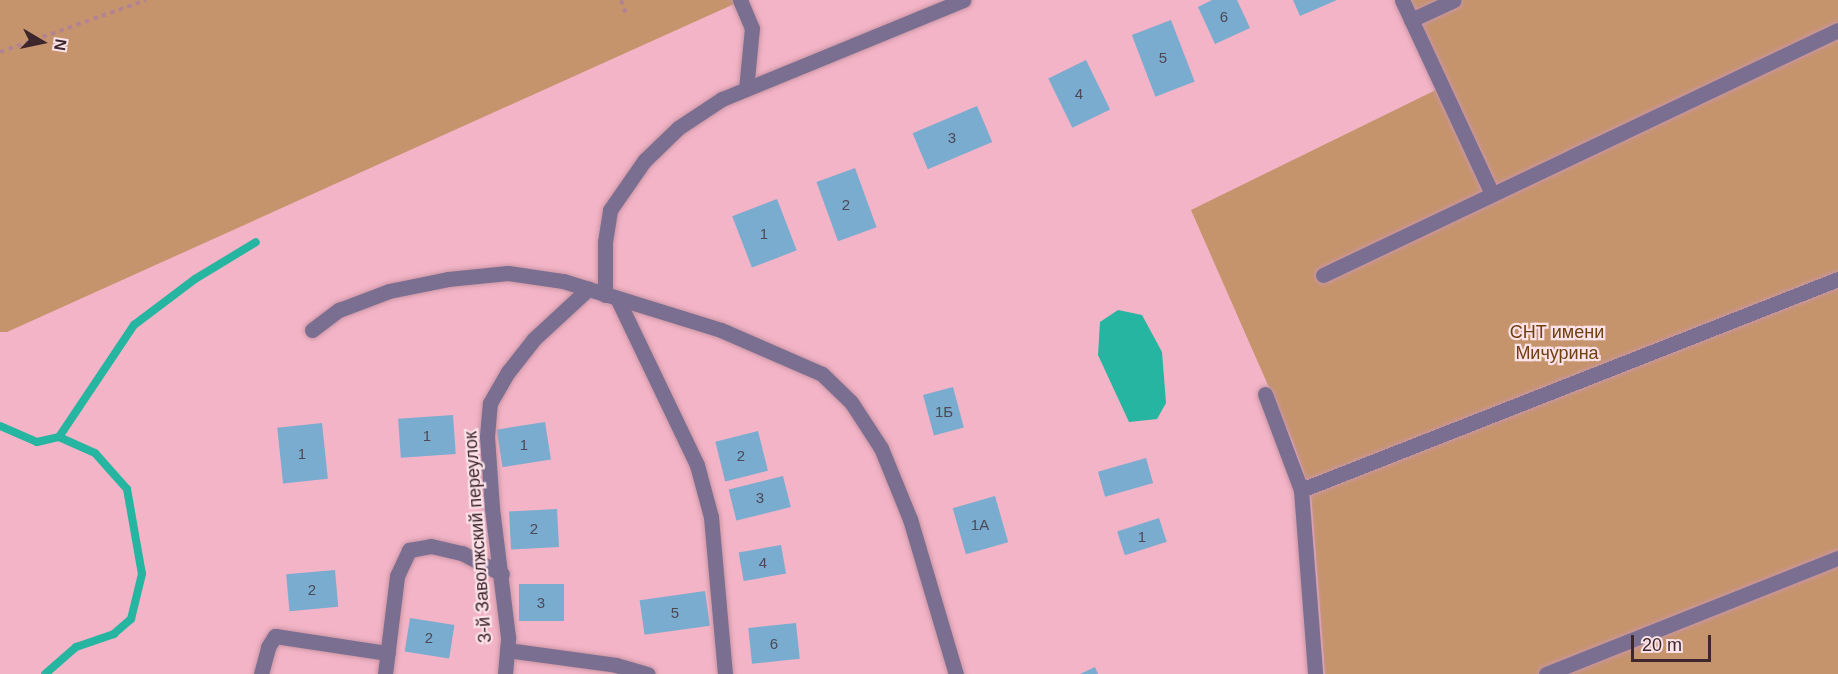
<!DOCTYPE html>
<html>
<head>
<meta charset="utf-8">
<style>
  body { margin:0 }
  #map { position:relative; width:1838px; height:674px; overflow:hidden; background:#f2b4c6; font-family:Helvetica,sans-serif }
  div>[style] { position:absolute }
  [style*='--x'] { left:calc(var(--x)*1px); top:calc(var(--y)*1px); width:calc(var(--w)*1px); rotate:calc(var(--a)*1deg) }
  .green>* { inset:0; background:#c5946d }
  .water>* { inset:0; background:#25b5a0 }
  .stream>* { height:8px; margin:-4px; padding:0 4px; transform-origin:4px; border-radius:4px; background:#25b5a0 }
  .building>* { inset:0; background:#7aaccf; transform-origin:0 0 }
  .path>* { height:4px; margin-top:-2px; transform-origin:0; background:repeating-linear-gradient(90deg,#b48391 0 4.5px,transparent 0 9px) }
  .roads { filter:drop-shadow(0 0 2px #ca95a4) drop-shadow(0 0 2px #ca95a4) }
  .minor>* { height:15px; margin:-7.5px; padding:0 7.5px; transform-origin:7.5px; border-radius:7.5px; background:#7b6f91 }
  span { translate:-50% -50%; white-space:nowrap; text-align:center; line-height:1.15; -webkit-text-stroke:4.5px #fbe1e8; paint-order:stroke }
  .number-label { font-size:15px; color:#4d4856 }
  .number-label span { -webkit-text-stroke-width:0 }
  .park-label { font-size:18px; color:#70400f }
  .street-label { font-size:18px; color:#3e262d }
  .north { position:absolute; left:12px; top:12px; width:60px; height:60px; -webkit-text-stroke:4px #fbe1e8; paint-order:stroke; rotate:99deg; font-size:16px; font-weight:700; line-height:24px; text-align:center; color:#3e262d }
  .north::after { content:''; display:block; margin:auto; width:21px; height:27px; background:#3e262d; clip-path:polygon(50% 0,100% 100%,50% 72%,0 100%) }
  .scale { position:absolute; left:1631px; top:635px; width:80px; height:27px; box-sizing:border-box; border:3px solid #3e262d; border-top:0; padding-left:8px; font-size:18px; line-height:21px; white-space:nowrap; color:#3e262d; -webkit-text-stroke:4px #fbe1e8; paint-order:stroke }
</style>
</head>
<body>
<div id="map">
  <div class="green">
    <i style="clip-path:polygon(0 0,743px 0,7px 332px,0 332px)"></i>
    <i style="clip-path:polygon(1409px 0,1838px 0,1838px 674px,1325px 674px,1311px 494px,1293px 442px,1191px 210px,1448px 84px)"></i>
  </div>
  <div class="water">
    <i style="clip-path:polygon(1118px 310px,1142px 315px,1162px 352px,1166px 403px,1157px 419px,1129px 422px,1098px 355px,1100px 322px)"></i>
  </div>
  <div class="stream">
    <i style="--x:0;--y:426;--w:40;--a:23.4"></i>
    <i style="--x:37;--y:442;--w:23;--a:-13"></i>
    <i style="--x:59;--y:437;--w:39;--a:24"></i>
    <i style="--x:95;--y:453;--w:48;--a:48.4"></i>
    <i style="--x:127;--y:489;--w:86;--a:80"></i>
    <i style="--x:142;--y:574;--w:46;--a:103.7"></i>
    <i style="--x:131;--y:619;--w:23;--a:139"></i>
    <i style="--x:114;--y:634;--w:40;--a:161.1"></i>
    <i style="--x:76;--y:647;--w:41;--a:138.9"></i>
    <i style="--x:59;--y:437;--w:135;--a:-56.2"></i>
    <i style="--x:134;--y:325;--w:76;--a:-37"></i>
    <i style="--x:195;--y:279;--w:71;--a:-31.2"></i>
  </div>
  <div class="building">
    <i style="clip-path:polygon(1212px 0,1237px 0,1250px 28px,1215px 44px,1198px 7px)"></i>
    <i style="clip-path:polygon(1293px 0,1337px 0,1300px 16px)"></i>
    <i style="left:1171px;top:20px;width:66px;height:42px;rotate:69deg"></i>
    <i style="left:1086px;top:60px;width:55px;height:42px;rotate:64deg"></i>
    <i style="left:977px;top:106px;width:39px;height:70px;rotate:67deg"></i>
    <i style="left:855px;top:168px;width:63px;height:41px;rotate:70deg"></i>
    <i style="left:777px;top:199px;width:55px;height:48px;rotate:69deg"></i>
    <i style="left:953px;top:387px;width:42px;height:31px;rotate:75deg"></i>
    <i style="left:453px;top:415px;width:39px;height:55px;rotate:86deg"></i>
    <i style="left:545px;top:422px;width:38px;height:49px;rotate:81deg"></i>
    <i style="left:322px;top:423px;width:56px;height:45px;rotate:84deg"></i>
    <i style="left:758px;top:431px;width:41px;height:44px;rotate:76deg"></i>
    <i style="left:1146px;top:458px;width:26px;height:50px;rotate:74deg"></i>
    <i style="left:783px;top:476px;width:32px;height:56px;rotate:76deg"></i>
    <i style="left:995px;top:496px;width:48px;height:44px;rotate:74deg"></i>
    <i style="left:557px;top:509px;width:38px;height:48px;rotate:87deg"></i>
    <i style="left:1159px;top:518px;width:25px;height:44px;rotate:72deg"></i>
    <i style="left:781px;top:545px;width:29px;height:43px;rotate:80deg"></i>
    <i style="left:335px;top:570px;width:37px;height:49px;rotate:85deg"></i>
    <i style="left:519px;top:584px;width:45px;height:37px"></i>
    <i style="left:705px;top:591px;width:35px;height:66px;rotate:82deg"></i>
    <i style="left:410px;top:618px;width:45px;height:34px;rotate:9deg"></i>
    <i style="left:796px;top:623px;width:36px;height:48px;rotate:84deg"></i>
    <i style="clip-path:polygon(1095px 667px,1098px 674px,1080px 674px)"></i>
  </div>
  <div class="path">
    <i style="--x:621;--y:0;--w:15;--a:70"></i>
    <i style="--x:0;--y:52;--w:155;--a:-19.6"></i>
  </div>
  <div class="roads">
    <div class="minor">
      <i style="--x:740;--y:0;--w:30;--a:67"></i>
      <i style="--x:752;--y:28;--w:61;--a:95.6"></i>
      <i style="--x:1402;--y:0;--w:214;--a:65.1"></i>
      <i style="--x:1411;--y:20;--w:47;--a:-24.9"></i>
      <i style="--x:1323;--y:275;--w:570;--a:-25.44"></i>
      <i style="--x:605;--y:295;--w:53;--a:-90"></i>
      <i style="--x:605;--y:242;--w:32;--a:-81"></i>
      <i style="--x:610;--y:210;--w:60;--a:-55.2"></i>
      <i style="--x:644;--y:161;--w:47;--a:-44.1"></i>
      <i style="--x:678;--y:128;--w:53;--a:-33.4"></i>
      <i style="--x:722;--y:99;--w:261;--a:-22.3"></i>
      <i style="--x:617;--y:298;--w:185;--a:64.4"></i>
      <i style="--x:697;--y:465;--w:54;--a:74.9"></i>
      <i style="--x:711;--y:517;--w:158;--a:84.9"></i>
      <i style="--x:312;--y:330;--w:34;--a:-37"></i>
      <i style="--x:339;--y:310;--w:53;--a:-20.8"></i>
      <i style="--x:389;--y:291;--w:60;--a:-11.5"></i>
      <i style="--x:448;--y:279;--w:60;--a:-5.7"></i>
      <i style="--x:508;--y:273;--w:56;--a:8.3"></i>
      <i style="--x:563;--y:281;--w:165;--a:17.2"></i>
      <i style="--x:721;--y:330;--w:110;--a:23.5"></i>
      <i style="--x:822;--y:374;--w:40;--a:44"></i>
      <i style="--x:851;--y:402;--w:55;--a:56.9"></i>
      <i style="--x:881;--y:448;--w:77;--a:67.8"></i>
      <i style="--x:910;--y:519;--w:162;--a:73.5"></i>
      <i style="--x:1265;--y:394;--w:103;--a:69.4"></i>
      <i style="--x:1301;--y:490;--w:185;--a:85.6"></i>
      <i style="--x:1301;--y:490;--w:577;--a:-21.45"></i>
      <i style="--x:507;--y:650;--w:110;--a:7.8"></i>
      <i style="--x:616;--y:665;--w:33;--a:16"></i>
      <i style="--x:261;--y:674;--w:28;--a:-75"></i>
      <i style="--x:268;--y:647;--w:13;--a:-58"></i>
      <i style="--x:275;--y:636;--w:114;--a:8.6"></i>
      <i style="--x:385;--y:674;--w:99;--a:-83"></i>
      <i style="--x:397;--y:576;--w:29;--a:-65"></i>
      <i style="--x:409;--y:550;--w:22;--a:-10"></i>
      <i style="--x:431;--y:546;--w:32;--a:13"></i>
      <i style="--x:462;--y:553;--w:45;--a:27.7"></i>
      <i style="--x:505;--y:674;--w:37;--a:-85"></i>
      <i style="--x:508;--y:637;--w:130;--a:-97.1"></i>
      <i style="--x:492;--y:508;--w:72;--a:-94"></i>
      <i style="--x:487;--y:436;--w:33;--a:-85"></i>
      <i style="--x:490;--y:403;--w:36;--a:-60"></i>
      <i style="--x:508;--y:372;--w:42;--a:-51.8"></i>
      <i style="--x:534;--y:339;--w:74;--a:-42.8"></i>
      <i style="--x:1546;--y:674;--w:314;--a:-21.7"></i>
    </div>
  </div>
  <div class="number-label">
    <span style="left:1224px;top:17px">6</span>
    <span style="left:1163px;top:58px">5</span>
    <span style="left:1079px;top:94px">4</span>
    <span style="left:952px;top:138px">3</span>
    <span style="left:846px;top:205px">2</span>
    <span style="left:764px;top:234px">1</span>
    <span style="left:944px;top:412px">1Б</span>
    <span style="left:427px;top:436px">1</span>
    <span style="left:524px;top:445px">1</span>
    <span style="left:302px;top:454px">1</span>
    <span style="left:741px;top:456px">2</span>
    <span style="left:760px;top:498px">3</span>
    <span style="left:980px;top:525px">1А</span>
    <span style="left:534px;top:529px">2</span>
    <span style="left:1142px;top:537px">1</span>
    <span style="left:763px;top:563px">4</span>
    <span style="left:312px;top:590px">2</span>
    <span style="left:541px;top:603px">3</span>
    <span style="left:675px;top:613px">5</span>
    <span style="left:429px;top:638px">2</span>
    <span style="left:774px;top:644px">6</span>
  </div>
  <div class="park-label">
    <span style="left:1557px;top:343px">СНТ имени<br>Мичурина</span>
  </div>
  <div class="street-label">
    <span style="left:478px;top:537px;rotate:-94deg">3-й Заволжский переулок</span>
  </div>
  <div class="north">N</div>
  <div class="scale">20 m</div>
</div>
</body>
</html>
